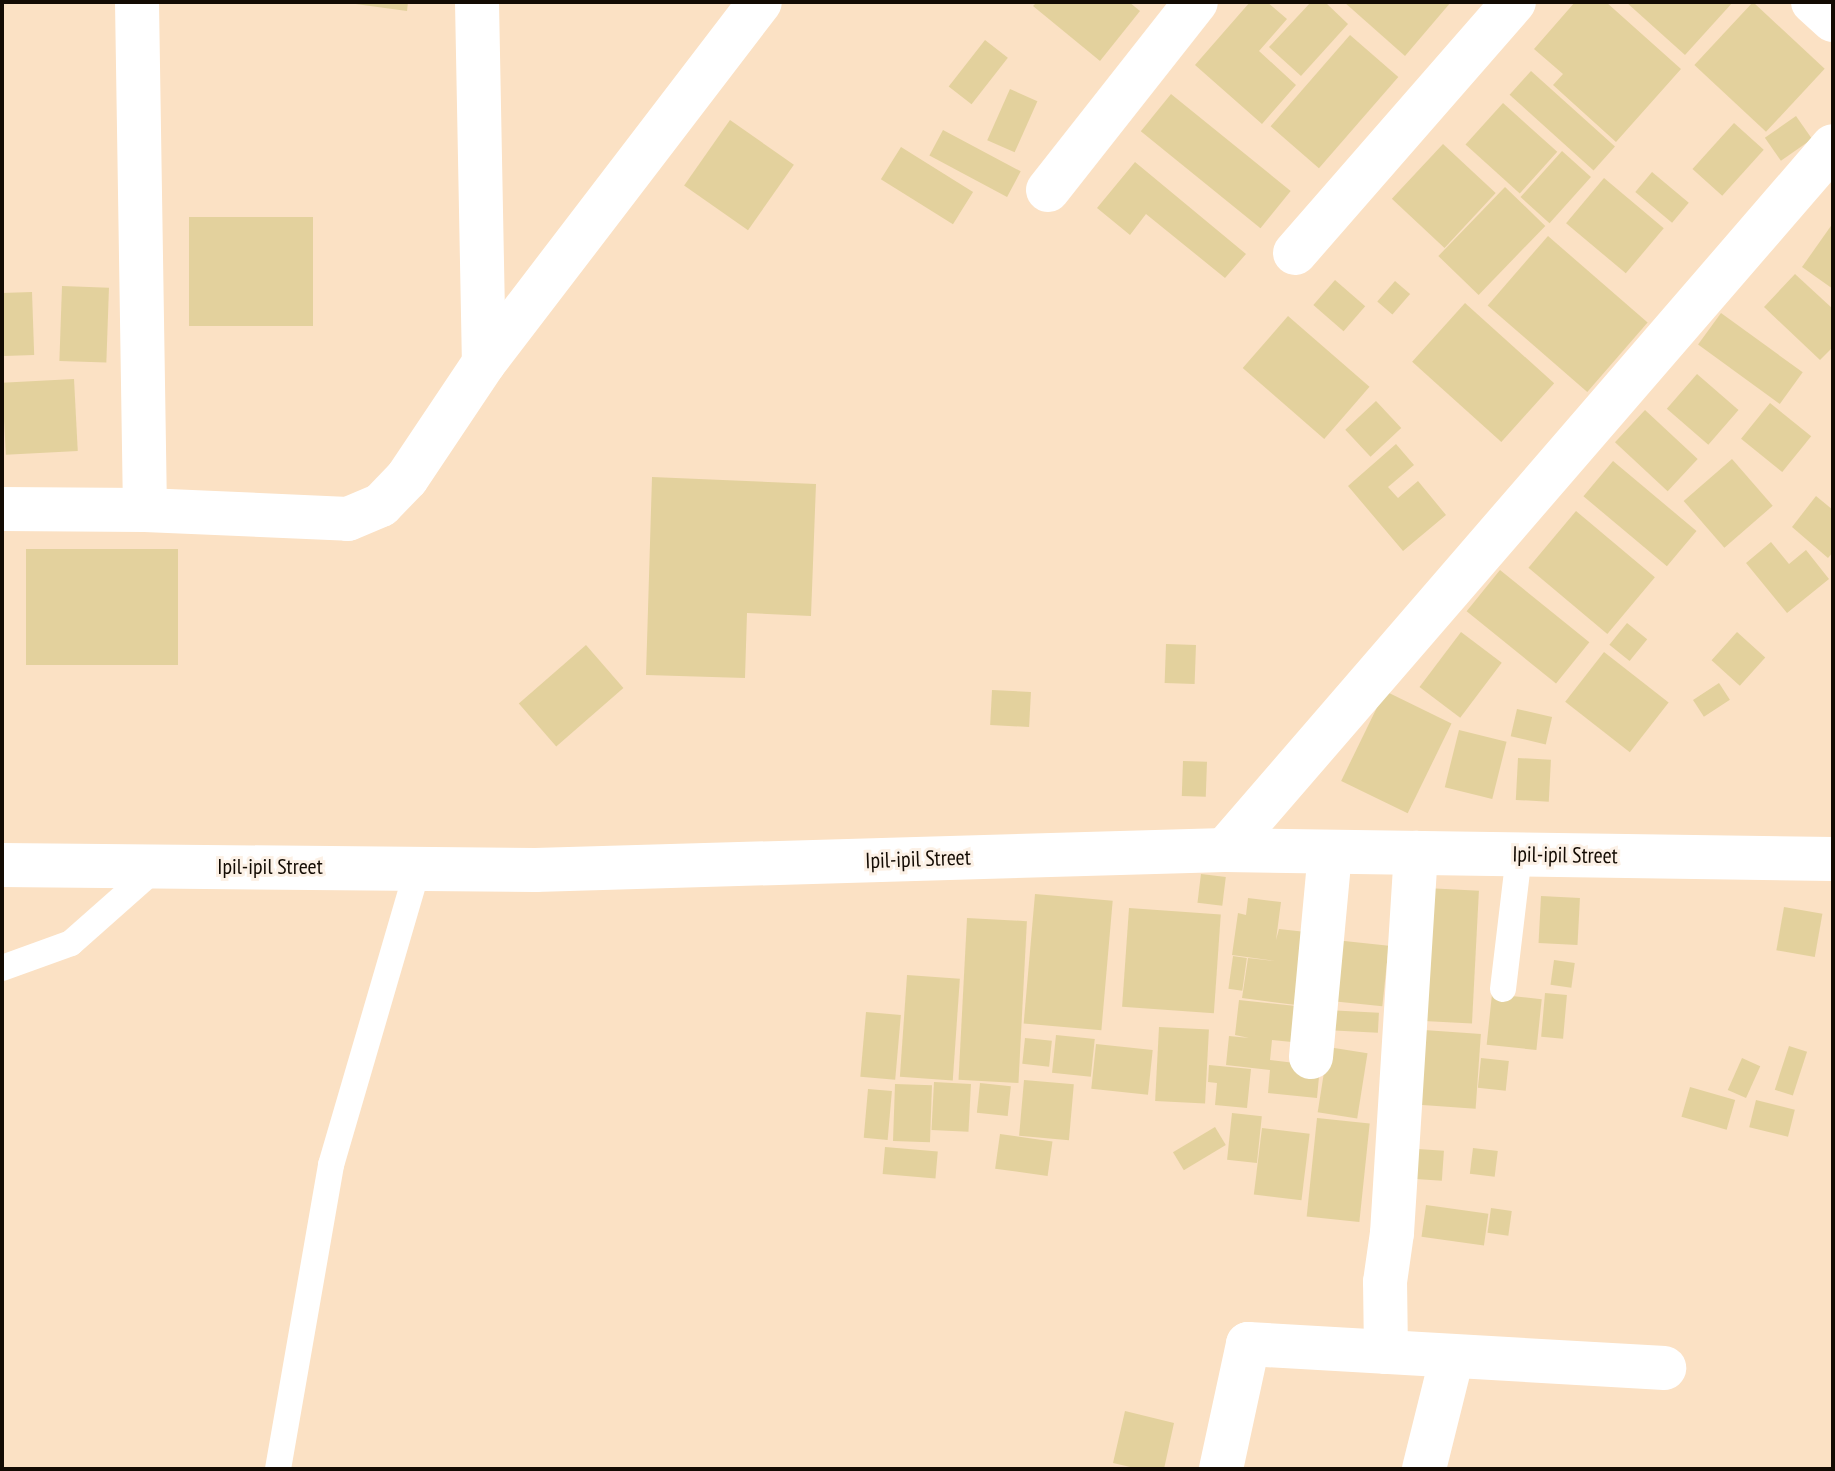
<!DOCTYPE html>
<html>
<head>
<meta charset="utf-8">
<style>
  body { margin:0 }
  #map { position:relative; width:1835px; height:1471px; overflow:hidden; background:#fbe1c4; font-family:"PT Sans Narrow",sans-serif }
  div>[style] { position:absolute }
  [style*='--x'] { left:calc(var(--x)*1px); top:calc(var(--y)*1px); width:calc(var(--w)*1px); rotate:calc(var(--a)*1deg) }
  .building>* { inset:0; background:#e3d19d; transform-origin:0 0 }
  .lane>* { height:26px; margin:-13px; padding:0 13px; transform-origin:13px; border-radius:13px; background:#fff }
  .street>* { height:44px; margin:-22px; padding:0 22px; transform-origin:22px; border-radius:22px; background:#fff }
  .secondary>* { height:44px; margin:-22px; padding:0 22px; transform-origin:22px; border-radius:22px; background:#fff }
  span { translate:-50% -50%; white-space:nowrap; text-align:center; line-height:1.15; -webkit-text-stroke:6px #fcf1e6; paint-order:stroke }
  .street-label { font-size:22px; color:#130b03 }
  .frame { position:absolute; inset:0; border:4px solid #130b03; pointer-events:none }
</style>
</head>
<body>
<div id="map">
  <div class="building">
    <i style="clip-path:polygon(341px 2px,408px 2px,407px 11px)"></i>
    <i style="clip-path:polygon(1037px 2px,1129px 2px,1140px 11px,1100px 61px,1033px 6px)"></i>
    <i style="clip-path:polygon(1250px 2px,1267px 2px,1287px 19px,1259px 51px,1296px 85px,1262px 124px,1195px 65px)"></i>
    <i style="clip-path:polygon(1311px 2px,1325px 2px,1348px 24px,1301px 76px,1269px 47px)"></i>
    <i style="clip-path:polygon(1344px 2px,1451px 2px,1405px 56px)"></i>
    <i style="clip-path:polygon(1575px 2px,1606px 2px,1681px 69px,1616px 142px,1553px 85px,1563px 74px,1534px 49px)"></i>
    <i style="clip-path:polygon(1626px 2px,1733px 2px,1685px 55px)"></i>
    <i style="left:1753px;top:2px;width:98px;height:86px;rotate:43deg"></i>
    <i style="left:1350px;top:35px;width:64px;height:121px;rotate:41deg"></i>
    <i style="left:985px;top:40px;width:29px;height:59px;rotate:38deg"></i>
    <i style="left:1531px;top:71px;width:113px;height:32px;rotate:42deg"></i>
    <i style="left:1010px;top:89px;width:30px;height:56px;rotate:24deg"></i>
    <i style="left:1171px;top:94px;width:154px;height:48px;rotate:39deg"></i>
    <i style="left:1503px;top:103px;width:73px;height:56px;rotate:42deg"></i>
    <i style="left:1796px;top:116px;width:28px;height:38px;rotate:55deg"></i>
    <i style="left:730px;top:120px;width:78px;height:80px;rotate:35deg"></i>
    <i style="left:1734px;top:123px;width:40px;height:62px;rotate:42deg"></i>
    <i style="left:943px;top:130px;width:88px;height:29px;rotate:28deg"></i>
    <i style="left:1443px;top:144px;width:72px;height:75px;rotate:43deg"></i>
    <i style="left:901px;top:147px;width:85px;height:38px;rotate:32deg"></i>
    <i style="left:1562px;top:151px;width:39px;height:62px;rotate:42deg"></i>
    <i style="clip-path:polygon(1135px 162px,1246px 254px,1225px 278px,1146px 214px,1130px 235px,1097px 208px)"></i>
    <i style="left:1652px;top:172px;width:48px;height:26px;rotate:40deg"></i>
    <i style="left:1604px;top:178px;width:78px;height:59px;rotate:40deg"></i>
    <i style="left:1505px;top:187px;width:56px;height:96px;rotate:44deg"></i>
    <i style="left:189px;top:217px;width:124px;height:109px"></i>
    <i style="clip-path:polygon(1833px 223px,1833px 289px,1802px 267px)"></i>
    <i style="left:1548px;top:236px;width:132px;height:92px;rotate:41deg"></i>
    <i style="clip-path:polygon(1795px 274px,1833px 309px,1833px 347px,1820px 360px,1764px 307px)"></i>
    <i style="left:1335px;top:280px;width:40px;height:33px;rotate:41deg"></i>
    <i style="left:1395px;top:281px;width:20px;height:27px;rotate:41deg"></i>
    <i style="left:62px;top:286px;width:47px;height:75px;rotate:2deg"></i>
    <i style="left:32px;top:292px;width:63px;height:30px;rotate:88deg"></i>
    <i style="left:1465px;top:303px;width:120px;height:79px;rotate:42deg"></i>
    <i style="left:1721px;top:313px;width:101px;height:39px;rotate:36deg"></i>
    <i style="left:1288px;top:316px;width:108px;height:69px;rotate:41deg"></i>
    <i style="left:1697px;top:374px;width:55px;height:46px;rotate:41deg"></i>
    <i style="left:74px;top:379px;width:72px;height:72px;rotate:87deg"></i>
    <i style="left:1376px;top:401px;width:37px;height:42px;rotate:47deg"></i>
    <i style="left:1770px;top:403px;width:53px;height:46px;rotate:39deg"></i>
    <i style="left:1645px;top:410px;width:72px;height:44px;rotate:43deg"></i>
    <i style="clip-path:polygon(1396px 444px,1414px 465px,1388px 487px,1398px 498px,1418px 481px,1446px 515px,1403px 551px,1348px 486px)"></i>
    <i style="left:1732px;top:459px;width:62px;height:64px;rotate:49deg"></i>
    <i style="left:1613px;top:461px;width:109px;height:46px;rotate:40deg"></i>
    <i style="clip-path:polygon(652px 477px,816px 484px,811px 616px,747px 613px,745px 678px,646px 675px)"></i>
    <i style="clip-path:polygon(1816px 496px,1833px 510px,1833px 552px,1828px 558px,1792px 527px)"></i>
    <i style="left:1576px;top:511px;width:103px;height:74px;rotate:40deg"></i>
    <i style="clip-path:polygon(1771px 542px,1789px 564px,1806px 550px,1829px 579px,1787px 613px,1746px 563px)"></i>
    <i style="left:26px;top:549px;width:152px;height:116px"></i>
    <i style="left:1500px;top:570px;width:115px;height:53px;rotate:39deg"></i>
    <i style="left:1627px;top:623px;width:26px;height:28px;rotate:39deg"></i>
    <i style="left:1461px;top:632px;width:51px;height:69px;rotate:37deg"></i>
    <i style="left:1737px;top:632px;width:38px;height:38px;rotate:42deg"></i>
    <i style="left:1166px;top:644px;width:30px;height:39px;rotate:2deg"></i>
    <i style="left:586px;top:645px;width:57px;height:89px;rotate:49deg"></i>
    <i style="left:1604px;top:652px;width:82px;height:63px;rotate:38deg"></i>
    <i style="left:1719px;top:683px;width:20px;height:31px;rotate:57deg"></i>
    <i style="left:992px;top:690px;width:39px;height:35px;rotate:3deg"></i>
    <i style="left:1385px;top:691px;width:74px;height:100px;rotate:26deg"></i>
    <i style="left:1517px;top:709px;width:36px;height:28px;rotate:13deg"></i>
    <i style="left:1459px;top:730px;width:49px;height:59px;rotate:14deg"></i>
    <i style="left:1518px;top:758px;width:33px;height:42px;rotate:3deg"></i>
    <i style="left:1183px;top:761px;width:24px;height:35px;rotate:2deg"></i>
    <i style="left:1201px;top:874px;width:25px;height:29px;rotate:7deg"></i>
    <i style="left:1426px;top:888px;width:53px;height:133px;rotate:3deg"></i>
    <i style="left:1035px;top:894px;width:78px;height:130px;rotate:5deg"></i>
    <i style="left:1541px;top:896px;width:39px;height:47px;rotate:3deg"></i>
    <i style="clip-path:polygon(1248px 898px,1281px 902px,1276px 940px,1279px 929px,1306px 932px,1296px 1005px,1242px 998px,1248px 958px,1275px 961px,1232px 955px,1238px 913px,1246px 915px)"></i>
    <i style="left:1784px;top:907px;width:39px;height:44px;rotate:10deg"></i>
    <i style="left:1129px;top:908px;width:92px;height:99px;rotate:4deg"></i>
    <i style="left:967px;top:918px;width:60px;height:162px;rotate:3deg"></i>
    <i style="left:1335px;top:940px;width:54px;height:61px;rotate:6deg"></i>
    <i style="left:1233px;top:956px;width:14px;height:33px;rotate:8deg"></i>
    <i style="left:1554px;top:960px;width:21px;height:25px;rotate:8deg"></i>
    <i style="left:907px;top:975px;width:53px;height:102px;rotate:4deg"></i>
    <i style="left:1545px;top:993px;width:22px;height:44px;rotate:5deg"></i>
    <i style="left:1492px;top:994px;width:50px;height:51px;rotate:6deg"></i>
    <i style="clip-path:polygon(1239px 1000px,1296px 1006px,1292px 1042px,1272px 1040px,1270px 1060px,1320px 1066px,1317px 1098px,1268px 1093px,1270px 1070px,1226px 1065px,1229px 1036px,1249px 1038px,1235px 1035px)"></i>
    <i style="left:1326px;top:1010px;width:53px;height:20px;rotate:3deg"></i>
    <i style="left:866px;top:1012px;width:35px;height:65px;rotate:5deg"></i>
    <i style="left:1159px;top:1027px;width:50px;height:74px;rotate:3deg"></i>
    <i style="left:1424px;top:1030px;width:57px;height:75px;rotate:4deg"></i>
    <i style="left:1056px;top:1035px;width:39px;height:38px;rotate:6deg"></i>
    <i style="left:1025px;top:1038px;width:27px;height:26px;rotate:6deg"></i>
    <i style="left:1096px;top:1044px;width:57px;height:45px;rotate:6deg"></i>
    <i style="left:1789px;top:1046px;width:19px;height:46px;rotate:18deg"></i>
    <i style="left:1328px;top:1047px;width:40px;height:66px;rotate:9deg"></i>
    <i style="left:1481px;top:1058px;width:28px;height:30px;rotate:6deg"></i>
    <i style="left:1742px;top:1058px;width:20px;height:35px;rotate:24deg"></i>
    <i style="clip-path:polygon(1209px 1065px,1251px 1069px,1247px 1108px,1215px 1105px,1217px 1083px,1208px 1082px)"></i>
    <i style="left:1024px;top:1080px;width:50px;height:56px;rotate:5deg"></i>
    <i style="left:934px;top:1082px;width:37px;height:48px;rotate:3deg"></i>
    <i style="left:980px;top:1083px;width:31px;height:30px;rotate:6deg"></i>
    <i style="left:895px;top:1084px;width:37px;height:57px;rotate:2deg"></i>
    <i style="left:1690px;top:1087px;width:47px;height:31px;rotate:16deg"></i>
    <i style="left:868px;top:1089px;width:24px;height:49px;rotate:5deg"></i>
    <i style="left:1756px;top:1100px;width:40px;height:28px;rotate:14deg"></i>
    <i style="left:1232px;top:1113px;width:30px;height:47px;rotate:6deg"></i>
    <i style="left:1317px;top:1118px;width:53px;height:99px;rotate:6deg"></i>
    <i style="left:1215px;top:1127px;width:21px;height:49px;rotate:59deg"></i>
    <i style="left:1262px;top:1128px;width:48px;height:67px;rotate:7deg"></i>
    <i style="left:1000px;top:1134px;width:53px;height:35px;rotate:8deg"></i>
    <i style="left:885px;top:1147px;width:53px;height:27px;rotate:5deg"></i>
    <i style="left:1473px;top:1148px;width:25px;height:26px;rotate:7deg"></i>
    <i style="left:1418px;top:1149px;width:26px;height:30px;rotate:4deg"></i>
    <i style="left:1426px;top:1205px;width:63px;height:32px;rotate:8deg"></i>
    <i style="left:1491px;top:1208px;width:21px;height:25px;rotate:8deg"></i>
    <i style="clip-path:polygon(1125px 1411px,1174px 1423px,1164px 1469px,1139px 1469px,1113px 1463px)"></i>
  </div>
  <div class="lane">
    <i style="--x:2;--y:968;--w:73;--a:-19.9"></i>
    <i style="--x:71;--y:943;--w:116;--a:-41.5"></i>
    <i style="--x:1503;--y:989;--w:136;--a:-83.2"></i>
    <i style="--x:278;--y:1469;--w:309;--a:-80.1"></i>
    <i style="--x:331;--y:1165;--w:309;--a:-73.7"></i>
  </div>
  <div class="street">
    <i style="--x:137;--y:2;--w:508;--a:89.1"></i>
    <i style="--x:477;--y:2;--w:361;--a:88.9"></i>
    <i style="--x:1813;--y:2;--w:27;--a:42"></i>
    <i style="--x:1048;--y:190;--w:239;--a:-51.8"></i>
    <i style="--x:1295;--y:253;--w:333;--a:-48.9"></i>
    <i style="--x:2;--y:509;--w:143;--a:0.4"></i>
    <i style="--x:145;--y:510;--w:203;--a:2.5"></i>
    <i style="--x:348;--y:519;--w:36;--a:-23"></i>
    <i style="--x:381;--y:505;--w:37;--a:-46"></i>
    <i style="--x:407;--y:478;--w:138;--a:-56.2"></i>
    <i style="--x:484;--y:363;--w:454;--a:-52.6"></i>
    <i style="--x:1225;--y:850;--w:930;--a:-49.18"></i>
    <i style="--x:1311;--y:1057;--w:206;--a:-84.7"></i>
    <i style="--x:1386;--y:1352;--w:70;--a:-90.8"></i>
    <i style="--x:1385;--y:1282;--w:49;--a:-81.9"></i>
    <i style="--x:1392;--y:1233;--w:381;--a:-86.4"></i>
    <i style="--x:1221;--y:1469;--w:128;--a:-77.8"></i>
    <i style="--x:1248;--y:1344;--w:417;--a:3.3"></i>
    <i style="--x:1424;--y:1469;--w:115;--a:-76"></i>
  </div>
  <div class="secondary">
    <i style="--x:2;--y:865;--w:533;--a:0.54"></i>
    <i style="--x:535;--y:870;--w:690;--a:-1.66"></i>
    <i style="--x:1225;--y:850;--w:608;--a:0.85"></i>
  </div>
  <div class="street-label">
    <span style="left:1565px;top:855px;rotate:1deg">Ipil-ipil Street</span>
    <span style="left:918px;top:859px;rotate:-2deg">Ipil-ipil Street</span>
    <span style="left:270px;top:867px">Ipil-ipil Street</span>
  </div>
  <div class="frame"></div>
</div>
</body>
</html>
